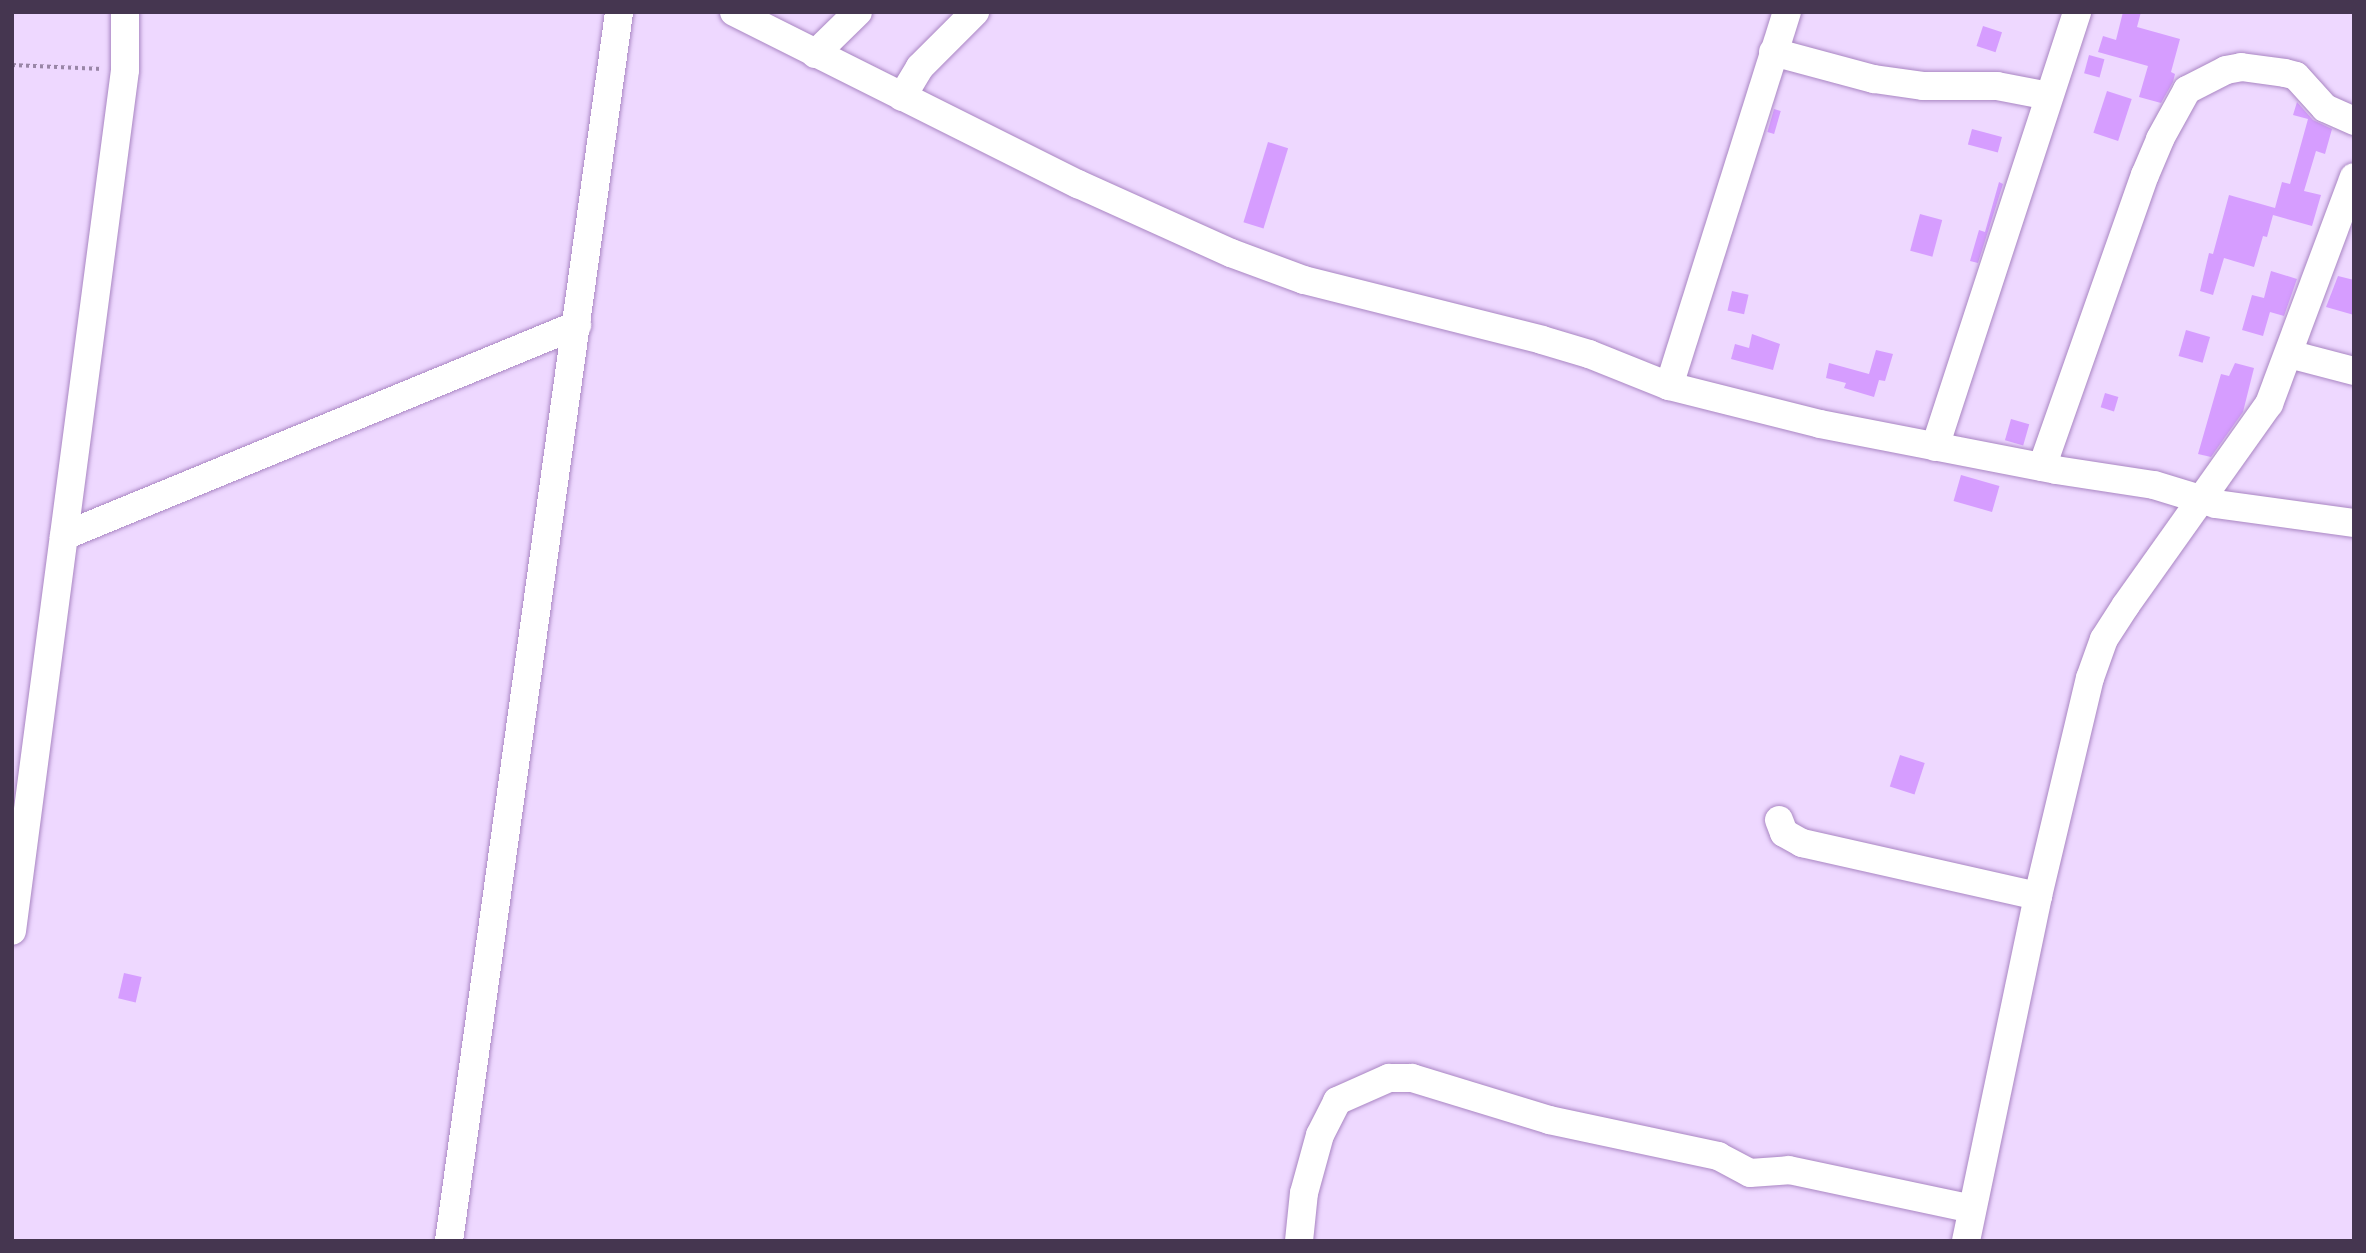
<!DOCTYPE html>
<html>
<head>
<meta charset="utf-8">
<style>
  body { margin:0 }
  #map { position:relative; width:2366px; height:1253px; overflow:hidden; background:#eed8ff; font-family:"Asap Condensed",sans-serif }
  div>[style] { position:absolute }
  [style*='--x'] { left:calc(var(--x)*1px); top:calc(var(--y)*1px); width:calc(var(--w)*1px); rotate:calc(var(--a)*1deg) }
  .building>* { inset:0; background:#d69dff; transform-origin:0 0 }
  .path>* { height:3.5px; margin-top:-1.75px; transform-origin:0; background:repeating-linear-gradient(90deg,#9986a7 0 3.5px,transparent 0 7px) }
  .roads { filter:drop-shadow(0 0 2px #a986c3) drop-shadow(0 0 2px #a986c3) }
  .minor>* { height:28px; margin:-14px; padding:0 14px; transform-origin:14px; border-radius:14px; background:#fff }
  span { translate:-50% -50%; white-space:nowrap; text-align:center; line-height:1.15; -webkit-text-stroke:5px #f3ecf9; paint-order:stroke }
  .frame { position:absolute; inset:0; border:14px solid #453650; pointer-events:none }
</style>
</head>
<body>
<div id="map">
  <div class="building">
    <i style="clip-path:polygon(2123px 12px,2141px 12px,2137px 27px,2180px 39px,2171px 72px,2175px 74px,2173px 82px,2161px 103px,2139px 97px,2148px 66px,2098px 52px,2103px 36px,2116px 40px)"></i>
    <i style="left:1983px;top:26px;width:20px;height:21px;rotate:18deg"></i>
    <i style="left:2089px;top:55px;width:16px;height:19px;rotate:15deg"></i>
    <i style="left:2107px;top:91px;width:26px;height:44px;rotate:18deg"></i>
    <i style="clip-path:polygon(2297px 102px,2313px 120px,2332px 129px,2325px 154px,2316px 151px,2304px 191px,2321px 195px,2312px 226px,2273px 215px,2267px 237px,2263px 236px,2254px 267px,2224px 258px,2213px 295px,2200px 291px,2209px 253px,2213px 254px,2229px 195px,2275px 208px,2282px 182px,2290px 184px,2308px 119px,2293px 115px)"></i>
    <i style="left:1774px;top:109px;width:7px;height:24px;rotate:16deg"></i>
    <i style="left:1972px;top:129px;width:31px;height:16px;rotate:15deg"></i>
    <i style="left:1268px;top:142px;width:21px;height:84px;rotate:17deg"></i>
    <i style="clip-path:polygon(1999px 182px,2003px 184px,1978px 263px,1970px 261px,1979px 230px,1985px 232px)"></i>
    <i style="left:1920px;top:214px;width:23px;height:38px;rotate:15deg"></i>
    <i style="clip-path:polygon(2271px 271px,2297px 279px,2284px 316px,2270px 312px,2263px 336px,2242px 330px,2252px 295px,2264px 298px)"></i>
    <i style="clip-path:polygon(2338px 276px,2354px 280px,2354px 315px,2326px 307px)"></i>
    <i style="left:1732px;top:291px;width:17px;height:20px;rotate:13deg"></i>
    <i style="left:2186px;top:330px;width:25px;height:27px;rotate:16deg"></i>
    <i style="clip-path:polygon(1752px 334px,1780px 344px,1773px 370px,1731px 359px,1735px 344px,1749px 348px)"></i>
    <i style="clip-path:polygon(1876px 350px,1893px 354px,1885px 381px,1879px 380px,1874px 397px,1844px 388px,1846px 383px,1826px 378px,1829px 363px,1869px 374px)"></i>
    <i style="clip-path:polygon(2235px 363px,2254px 368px,2243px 412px,2211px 457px,2198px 454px,2221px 374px,2229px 376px)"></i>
    <i style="left:2105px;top:393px;width:14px;height:15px;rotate:17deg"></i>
    <i style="left:2011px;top:419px;width:19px;height:22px;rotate:16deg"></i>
    <i style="left:1961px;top:475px;width:40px;height:27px;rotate:16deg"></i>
    <i style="left:1900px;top:755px;width:26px;height:33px;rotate:18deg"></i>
    <i style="left:124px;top:973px;width:18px;height:26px;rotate:13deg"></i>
  </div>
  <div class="path">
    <i style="--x:12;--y:65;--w:90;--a:2.5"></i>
  </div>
  <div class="roads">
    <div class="minor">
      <i style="--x:734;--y:12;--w:385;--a:26.6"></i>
      <i style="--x:1078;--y:184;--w:168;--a:24.3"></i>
      <i style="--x:1231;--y:253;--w:78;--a:20.3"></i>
      <i style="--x:1304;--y:280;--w:245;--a:14.1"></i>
      <i style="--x:1542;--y:340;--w:49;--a:16.6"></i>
      <i style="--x:1589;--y:354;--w:86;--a:21.8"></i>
      <i style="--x:1669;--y:386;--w:156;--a:14.1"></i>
      <i style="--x:1820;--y:424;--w:240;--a:11"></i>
      <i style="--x:2056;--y:470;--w:99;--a:8.7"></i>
      <i style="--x:2154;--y:485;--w:65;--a:17"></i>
      <i style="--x:2216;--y:504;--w:139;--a:7.8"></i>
      <i style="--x:1773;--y:52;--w:105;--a:15"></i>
      <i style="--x:1874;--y:79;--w:49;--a:8.1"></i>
      <i style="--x:1923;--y:86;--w:74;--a:0"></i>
      <i style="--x:1997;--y:86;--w:53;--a:10.9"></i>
      <i style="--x:815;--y:54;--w:60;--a:-44.3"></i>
      <i style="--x:902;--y:97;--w:35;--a:-59"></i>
      <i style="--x:920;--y:67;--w:78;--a:-45"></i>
      <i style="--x:2289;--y:354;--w:67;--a:14.7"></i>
      <i style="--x:1669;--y:386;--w:392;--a:-72.5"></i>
      <i style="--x:1935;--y:447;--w:458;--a:-71.9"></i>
      <i style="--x:2042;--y:467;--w:310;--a:-70.6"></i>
      <i style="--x:2145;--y:175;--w:39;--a:-67"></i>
      <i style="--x:2160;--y:139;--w:56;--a:-61.1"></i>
      <i style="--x:2187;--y:90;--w:44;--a:-27.1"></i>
      <i style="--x:2226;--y:70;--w:15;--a:-11"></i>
      <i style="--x:2241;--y:67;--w:44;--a:7.8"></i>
      <i style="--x:2285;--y:73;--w:11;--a:15"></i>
      <i style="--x:2296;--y:76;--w:43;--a:47.8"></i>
      <i style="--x:2325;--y:108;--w:32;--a:24"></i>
      <i style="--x:64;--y:536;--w:555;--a:-22.36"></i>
      <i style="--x:1779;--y:820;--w:14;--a:69"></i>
      <i style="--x:1784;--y:833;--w:21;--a:29"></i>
      <i style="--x:1802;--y:843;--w:242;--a:12.7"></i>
      <i style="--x:12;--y:931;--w:868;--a:-82.52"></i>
      <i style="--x:125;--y:70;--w:58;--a:-90"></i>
      <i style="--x:449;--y:1241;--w:1241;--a:-82.12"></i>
      <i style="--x:1299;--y:1241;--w:48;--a:-84.1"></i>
      <i style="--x:1304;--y:1193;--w:60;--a:-74.6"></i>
      <i style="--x:1320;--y:1135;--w:38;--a:-63"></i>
      <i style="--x:1337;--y:1101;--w:57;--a:-23.9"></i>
      <i style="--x:1389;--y:1078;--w:23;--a:0"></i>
      <i style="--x:1412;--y:1078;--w:143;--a:17"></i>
      <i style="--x:1549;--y:1120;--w:173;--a:12"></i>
      <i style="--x:1718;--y:1156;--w:36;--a:28"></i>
      <i style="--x:1750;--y:1173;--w:39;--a:-4"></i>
      <i style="--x:1789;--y:1170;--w:187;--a:12"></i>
      <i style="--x:1966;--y:1241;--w:352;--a:-78.2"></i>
      <i style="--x:2038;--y:896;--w:224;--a:-76.6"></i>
      <i style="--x:2090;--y:678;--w:41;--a:-70.3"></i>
      <i style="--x:2104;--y:639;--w:40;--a:-57.1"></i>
      <i style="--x:2126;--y:605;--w:247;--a:-54.6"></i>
      <i style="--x:2269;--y:404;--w:242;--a:-69.5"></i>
    </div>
  </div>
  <div class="frame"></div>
</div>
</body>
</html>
